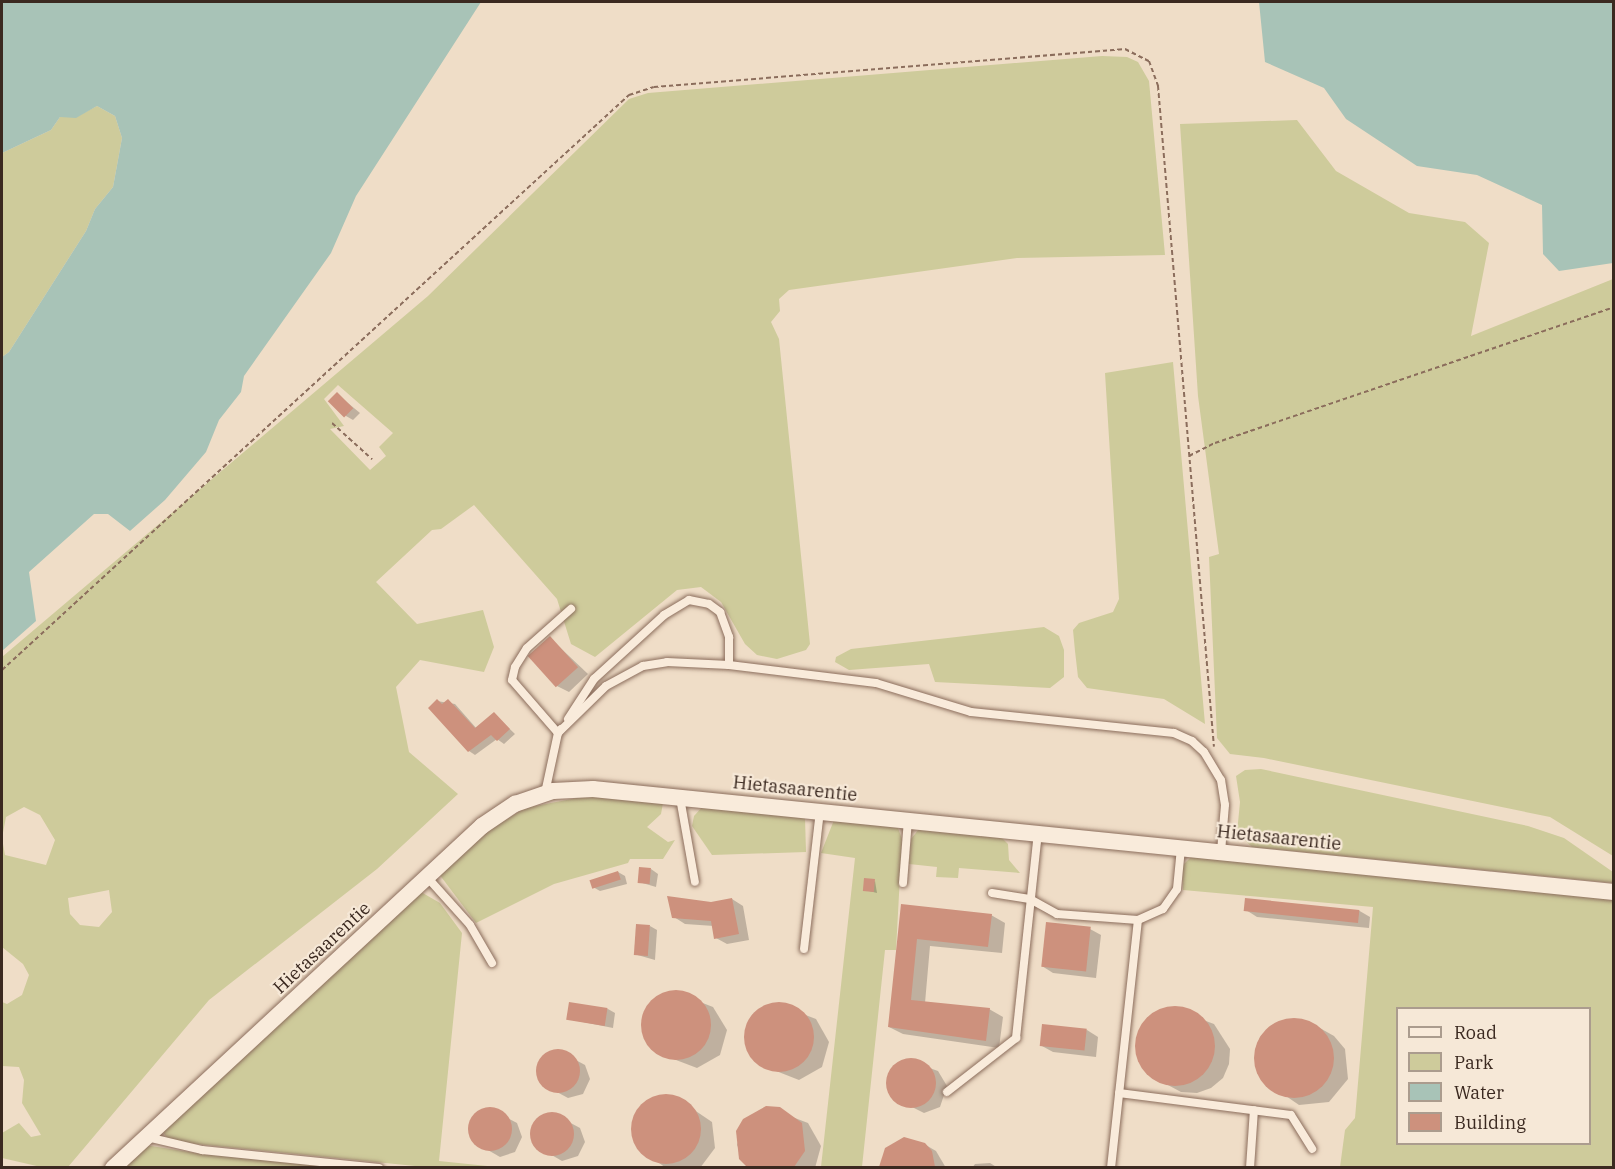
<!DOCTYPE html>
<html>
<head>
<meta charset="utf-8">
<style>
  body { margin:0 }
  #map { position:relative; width:1615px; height:1169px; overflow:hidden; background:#efddc7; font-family:"IBM Plex Serif",serif }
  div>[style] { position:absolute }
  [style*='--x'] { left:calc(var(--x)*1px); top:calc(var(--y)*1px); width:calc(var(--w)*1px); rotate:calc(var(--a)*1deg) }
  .green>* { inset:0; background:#cecb9b }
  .water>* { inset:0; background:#a8c3b7 }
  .shadow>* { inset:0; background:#0003 }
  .building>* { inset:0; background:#cd917d; transform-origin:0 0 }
  .round { border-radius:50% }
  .path>* { height:2px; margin-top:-1px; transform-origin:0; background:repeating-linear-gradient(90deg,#8b6d5c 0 4.5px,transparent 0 7.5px) }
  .roads { filter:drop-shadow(0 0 2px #8b6d5c) drop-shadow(0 0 2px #8b6d5c) }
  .service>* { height:8px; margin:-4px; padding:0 4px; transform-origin:4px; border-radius:4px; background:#f9ebdb }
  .minor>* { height:16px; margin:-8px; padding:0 8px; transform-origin:8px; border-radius:8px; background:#f9ebdb }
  span { translate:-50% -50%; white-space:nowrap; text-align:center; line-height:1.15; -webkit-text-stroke:4.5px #f6e8d7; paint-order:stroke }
  .street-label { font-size:18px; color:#3b2920 }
  .frame { position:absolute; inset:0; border:3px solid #3b2920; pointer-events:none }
  .legend { position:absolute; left:1396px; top:1007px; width:195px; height:138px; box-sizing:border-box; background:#f6e8d7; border:2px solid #ab9c8e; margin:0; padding:8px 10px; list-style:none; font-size:18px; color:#3b2920 }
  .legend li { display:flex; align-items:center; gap:12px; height:30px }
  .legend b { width:30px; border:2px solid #ab9c8e }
</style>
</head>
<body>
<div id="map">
  <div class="green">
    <i style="clip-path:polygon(evenodd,1102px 56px,1127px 57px,1138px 62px,1149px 81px,1165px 255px,1017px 258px,789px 290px,779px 299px,780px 311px,771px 322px,779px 339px,810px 644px,806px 650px,777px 659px,757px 655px,745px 644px,721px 602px,701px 587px,677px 590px,595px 657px,571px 644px,557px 599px,474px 505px,441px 529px,432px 530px,376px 582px,417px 624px,483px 610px,494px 647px,484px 672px,420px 660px,396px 687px,409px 752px,458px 794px,377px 869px,209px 1000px,68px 1167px,41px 1167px,2px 1158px,2px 1133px,19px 1123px,31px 1137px,41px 1135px,22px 1103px,24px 1080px,19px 1067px,2px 1066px,2px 1002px,7px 1004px,22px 995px,29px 975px,23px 964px,2px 947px,2px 657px,428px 296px,629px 99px,648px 93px,1102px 56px,338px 385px,393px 433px,379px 447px,386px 456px,370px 470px,330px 429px,344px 426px,324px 399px,338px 385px,1102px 56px,24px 807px,40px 815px,55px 840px,46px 865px,5px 855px,2px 838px,6px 817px,24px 807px,1102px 56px,109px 890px,112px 912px,99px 927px,80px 925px,70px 914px,68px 898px,109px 890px)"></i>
    <i style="clip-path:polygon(97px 106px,115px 116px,122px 138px,113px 187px,95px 209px,86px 231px,9px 352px,2px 357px,2px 153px,51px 130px,60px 117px,76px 117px)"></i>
    <i style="clip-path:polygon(1297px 120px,1336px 171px,1409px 213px,1465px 222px,1489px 243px,1471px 336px,1613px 279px,1613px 856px,1550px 817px,1264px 758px,1230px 754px,1217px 738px,1209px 557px,1219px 554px,1198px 396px,1180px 124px)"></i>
    <i style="clip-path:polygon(1173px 362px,1205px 724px,1164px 699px,1087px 688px,1078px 677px,1075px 651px,1073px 630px,1079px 623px,1113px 612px,1119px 599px,1105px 373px)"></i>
    <i style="clip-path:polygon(1044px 627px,1059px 636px,1064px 650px,1064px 677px,1050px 688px,935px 682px,929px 664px,849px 670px,835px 662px,836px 657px,851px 649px)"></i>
    <i style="clip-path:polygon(1261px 769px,1528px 826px,1564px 838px,1613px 872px,1613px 883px,1252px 847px,1237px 833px,1240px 802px,1236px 776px,1245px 770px)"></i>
    <i style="clip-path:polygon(587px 796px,663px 803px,661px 814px,647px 827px,668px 842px,675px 840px,663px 859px,630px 859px,628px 863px,554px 884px,476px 923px,439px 874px,491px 829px,525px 808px)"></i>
    <i style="clip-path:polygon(703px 806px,805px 818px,806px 852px,712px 855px,692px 826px,694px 816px)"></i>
    <i style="clip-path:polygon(834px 820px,898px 828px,902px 839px,896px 950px,885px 950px,862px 1167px,821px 1167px,855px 858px,821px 853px)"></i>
    <i style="clip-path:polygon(919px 829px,1001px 837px,1008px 844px,1009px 860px,1020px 873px,959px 868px,958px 878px,936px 877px,937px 867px,909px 864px,911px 839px)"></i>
    <i style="clip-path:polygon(evenodd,1192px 856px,1613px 898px,1613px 1167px,1340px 1167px,1345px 1130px,1355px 1118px,1373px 907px,1183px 890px,1182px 866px,1192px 856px,1398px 1008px,1590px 1008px,1590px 1144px,1398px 1144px,1398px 1008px)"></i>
    <i style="clip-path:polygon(421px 892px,440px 903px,462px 933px,439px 1161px,497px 1167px,425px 1167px,176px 1142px,167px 1138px,163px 1132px)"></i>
    <i style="clip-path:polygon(145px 1145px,202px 1154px,334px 1167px,121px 1168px)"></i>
  </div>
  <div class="water">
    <i style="clip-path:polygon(2px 2px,481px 2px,356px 196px,331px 253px,244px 376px,241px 392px,219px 420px,206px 452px,165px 500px,130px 531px,108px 514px,94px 514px,29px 572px,36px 621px,2px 651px,2px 357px,9px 352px,86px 231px,95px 209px,113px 187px,122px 138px,115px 116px,97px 106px,76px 118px,60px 117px,51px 130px,2px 153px)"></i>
    <i style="clip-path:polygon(1259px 2px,1613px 2px,1613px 263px,1559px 271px,1543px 254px,1542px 205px,1477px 175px,1417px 166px,1346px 119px,1324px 88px,1265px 62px)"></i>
  </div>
  <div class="shadow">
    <i style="clip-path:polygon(337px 394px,360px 413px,353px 420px,346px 416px)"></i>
    <i style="clip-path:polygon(550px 638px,588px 674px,569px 692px,557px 686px)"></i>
    <i style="clip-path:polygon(437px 701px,455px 704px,477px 729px,494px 714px,515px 734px,504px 744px,497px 739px,475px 755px,469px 751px)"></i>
    <i style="clip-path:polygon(651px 869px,658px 874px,656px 887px,639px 882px)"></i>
    <i style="clip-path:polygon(618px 872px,625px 876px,627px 884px,600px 891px,593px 887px)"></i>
    <i style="clip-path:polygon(875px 881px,877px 893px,865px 890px)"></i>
    <i style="clip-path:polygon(732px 899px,743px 906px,749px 940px,727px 944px,716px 938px,714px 926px,685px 924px,674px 917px)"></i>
    <i style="clip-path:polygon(902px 906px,991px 915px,1005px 923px,1002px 953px,930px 946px,925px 1003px,989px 1009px,1003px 1017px,999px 1048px,903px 1034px,889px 1027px)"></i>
    <i style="clip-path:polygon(1246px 910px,1358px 910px,1370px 917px,1369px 928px,1257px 917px)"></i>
    <i style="clip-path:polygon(650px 926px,657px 930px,655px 960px,634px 954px)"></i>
    <i style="clip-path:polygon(1090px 929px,1101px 935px,1096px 978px,1053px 973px,1042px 966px)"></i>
    <i style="clip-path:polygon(672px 991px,713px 1007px,727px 1030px,720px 1055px,697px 1068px,655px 1052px,642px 1029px,650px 1004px)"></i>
    <i style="clip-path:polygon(774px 1003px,816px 1019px,829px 1042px,822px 1067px,799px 1080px,758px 1064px,745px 1040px,752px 1015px)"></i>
    <i style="clip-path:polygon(1171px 1008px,1214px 1024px,1230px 1049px,1229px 1064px,1223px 1078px,1211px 1088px,1197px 1093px,1181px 1092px,1151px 1076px,1141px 1064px,1137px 1049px,1139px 1033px,1146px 1021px)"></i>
    <i style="clip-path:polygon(608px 1009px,615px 1013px,613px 1028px,568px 1019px)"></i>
    <i style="clip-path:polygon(1287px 1019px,1303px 1020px,1318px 1027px,1334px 1036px,1345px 1049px,1348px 1079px,1329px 1102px,1299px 1105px,1260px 1078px,1255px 1050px,1260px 1037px,1272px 1025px)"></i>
    <i style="clip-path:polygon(1087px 1030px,1098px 1037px,1096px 1057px,1053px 1052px,1042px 1046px)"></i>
    <i style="clip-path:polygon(559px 1051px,585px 1065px,590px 1079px,583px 1094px,568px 1098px,542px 1084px,538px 1069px,545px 1056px)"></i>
    <i style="clip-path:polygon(907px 1060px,938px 1071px,947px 1086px,940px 1107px,924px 1113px,894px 1098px,888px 1080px,898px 1063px)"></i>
    <i style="clip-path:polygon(675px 1097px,712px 1122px,715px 1148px,700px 1168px,666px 1168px,636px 1146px,633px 1120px,649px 1100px)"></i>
    <i style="clip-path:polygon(766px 1107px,808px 1123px,821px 1146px,815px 1168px,749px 1168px,737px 1145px,744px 1120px)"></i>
    <i style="clip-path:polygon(491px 1109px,517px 1123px,522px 1137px,515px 1152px,500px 1157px,474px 1142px,470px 1127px,477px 1114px)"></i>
    <i style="clip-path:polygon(554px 1114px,580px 1128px,585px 1142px,578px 1156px,562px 1161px,536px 1146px,532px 1131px,540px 1118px)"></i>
    <i style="clip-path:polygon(924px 1144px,936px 1151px,946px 1168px,882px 1168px,886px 1149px)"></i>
    <i style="clip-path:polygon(990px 1163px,998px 1168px,972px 1168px,975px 1164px)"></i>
  </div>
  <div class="building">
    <i style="left:337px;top:392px;width:23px;height:13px;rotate:45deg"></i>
    <i style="left:550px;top:636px;width:42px;height:30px;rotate:48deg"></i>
    <i style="clip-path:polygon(437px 699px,442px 704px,448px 699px,475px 728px,494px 712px,510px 729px,497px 741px,491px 735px,468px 752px,428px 708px)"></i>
    <i style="left:639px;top:867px;width:12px;height:16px;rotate:5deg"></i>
    <i style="left:618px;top:871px;width:9px;height:30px;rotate:72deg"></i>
    <i style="left:864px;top:878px;width:11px;height:13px;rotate:5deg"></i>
    <i style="clip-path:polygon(667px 896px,711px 902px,732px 898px,739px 934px,714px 939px,711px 921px,672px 918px)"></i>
    <i style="left:1245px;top:898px;width:115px;height:13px;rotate:6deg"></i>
    <i style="clip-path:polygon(901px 904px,992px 914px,988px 947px,917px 939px,911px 1000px,990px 1008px,986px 1041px,888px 1027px)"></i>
    <i style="left:1046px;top:922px;width:45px;height:45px;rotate:6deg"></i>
    <i style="left:636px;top:924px;width:14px;height:31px;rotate:4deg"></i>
    <i class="round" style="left:641px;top:990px;width:70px;height:70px"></i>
    <i class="round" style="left:744px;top:1002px;width:70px;height:70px"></i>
    <i style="left:569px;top:1002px;width:39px;height:18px;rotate:9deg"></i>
    <i class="round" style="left:1135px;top:1006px;width:80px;height:80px"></i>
    <i class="round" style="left:1254px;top:1018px;width:80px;height:80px"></i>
    <i style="left:1042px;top:1024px;width:45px;height:22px;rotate:6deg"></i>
    <i class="round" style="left:536px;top:1049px;width:44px;height:44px"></i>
    <i class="round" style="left:886px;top:1058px;width:50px;height:50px"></i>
    <i class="round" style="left:631px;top:1094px;width:70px;height:70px"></i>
    <i style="clip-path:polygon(766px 1106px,780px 1107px,802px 1123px,805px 1151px,794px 1167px,747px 1167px,739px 1159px,736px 1131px,743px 1119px)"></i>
    <i class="round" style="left:468px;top:1107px;width:44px;height:44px"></i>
    <i class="round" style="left:530px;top:1112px;width:44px;height:44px"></i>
    <i style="clip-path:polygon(904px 1137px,925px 1143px,932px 1151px,935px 1167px,879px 1167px,885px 1148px)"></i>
  </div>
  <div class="path">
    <i style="--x:332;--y:423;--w:54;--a:42"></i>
    <i style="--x:1189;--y:456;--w:29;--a:-27"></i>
    <i style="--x:1215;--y:443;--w:422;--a:-18.8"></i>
    <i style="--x:2;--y:670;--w:851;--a:-42.52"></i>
    <i style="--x:629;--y:95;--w:26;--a:-18"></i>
    <i style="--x:654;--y:87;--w:473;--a:-4.6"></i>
    <i style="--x:1125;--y:49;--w:27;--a:27"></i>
    <i style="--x:1149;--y:61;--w:27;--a:70"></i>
    <i style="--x:1158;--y:86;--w:663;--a:85.16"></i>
  </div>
  <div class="roads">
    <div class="service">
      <i style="--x:568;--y:719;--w:48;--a:-57"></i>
      <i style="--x:594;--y:679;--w:95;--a:-42.4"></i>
      <i style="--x:664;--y:615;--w:29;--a:-31"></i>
      <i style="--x:689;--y:600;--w:20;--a:11"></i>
      <i style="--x:709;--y:604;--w:14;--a:36"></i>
      <i style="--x:720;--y:612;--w:27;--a:70"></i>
      <i style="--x:729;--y:637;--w:28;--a:90"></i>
      <i style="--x:561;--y:729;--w:5;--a:127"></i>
      <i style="--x:558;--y:733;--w:70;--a:-131"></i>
      <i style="--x:512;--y:680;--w:13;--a:-77"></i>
      <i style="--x:515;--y:667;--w:22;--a:-58"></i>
      <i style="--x:527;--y:648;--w:59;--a:-41.6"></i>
      <i style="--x:545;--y:793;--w:61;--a:-77.8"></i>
      <i style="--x:558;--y:733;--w:67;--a:-44.4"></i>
      <i style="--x:606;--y:686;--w:42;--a:-28.4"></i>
      <i style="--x:643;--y:666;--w:24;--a:-9"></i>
      <i style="--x:667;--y:662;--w:62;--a:2.8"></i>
      <i style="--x:729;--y:665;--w:148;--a:7"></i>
      <i style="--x:876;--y:683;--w:99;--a:17"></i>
      <i style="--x:971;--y:712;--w:204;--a:5.9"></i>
      <i style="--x:1174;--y:733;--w:20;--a:24"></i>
      <i style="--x:1192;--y:741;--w:16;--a:43"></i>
      <i style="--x:1204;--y:752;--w:33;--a:59"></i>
      <i style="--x:1221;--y:780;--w:25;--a:81"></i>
      <i style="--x:1225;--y:805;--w:47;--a:94.9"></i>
      <i style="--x:680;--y:798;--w:85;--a:79.9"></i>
      <i style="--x:427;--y:877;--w:64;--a:48.1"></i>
      <i style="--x:470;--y:925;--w:44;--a:59.9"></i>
      <i style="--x:903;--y:883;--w:63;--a:-85.5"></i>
      <i style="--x:992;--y:893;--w:38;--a:9"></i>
      <i style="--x:1030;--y:899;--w:31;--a:29"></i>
      <i style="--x:1057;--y:914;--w:81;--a:4.2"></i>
      <i style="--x:804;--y:949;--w:139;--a:-83.4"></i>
      <i style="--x:947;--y:1092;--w:88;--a:-38"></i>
      <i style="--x:1016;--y:1038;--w:206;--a:-83.9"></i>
      <i style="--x:1119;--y:1093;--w:173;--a:7.3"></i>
      <i style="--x:1291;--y:1115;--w:40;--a:58"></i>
      <i style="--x:147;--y:1137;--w:57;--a:13.3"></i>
      <i style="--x:202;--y:1150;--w:178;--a:5.8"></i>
      <i style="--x:1111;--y:1168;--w:249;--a:-83.8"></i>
      <i style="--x:1138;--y:920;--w:27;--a:-24"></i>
      <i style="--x:1163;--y:909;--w:24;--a:-55"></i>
      <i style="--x:1177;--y:889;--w:41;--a:-84.4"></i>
      <i style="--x:1250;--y:1168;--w:58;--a:-86.1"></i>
    </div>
    <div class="minor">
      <i style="--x:113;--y:1168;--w:503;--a:-42.83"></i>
      <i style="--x:482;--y:826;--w:40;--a:-34"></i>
      <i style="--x:515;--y:804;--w:40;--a:-18.9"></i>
      <i style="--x:553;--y:791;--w:40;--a:-2.9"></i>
      <i style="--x:593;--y:789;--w:1026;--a:5.76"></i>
    </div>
  </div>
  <div class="street-label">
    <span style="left:795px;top:789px;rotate:6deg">Hietasaarentie</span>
    <span style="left:1279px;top:838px;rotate:6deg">Hietasaarentie</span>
    <span style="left:322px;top:948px;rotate:-43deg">Hietasaarentie</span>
  </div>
  <div class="frame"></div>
  <ul class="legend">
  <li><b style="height:8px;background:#f9ebdb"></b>Road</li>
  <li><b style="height:16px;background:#cecb9b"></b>Park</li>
  <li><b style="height:16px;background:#a8c3b7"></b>Water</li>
  <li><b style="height:16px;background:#cd917d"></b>Building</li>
  </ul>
</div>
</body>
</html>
